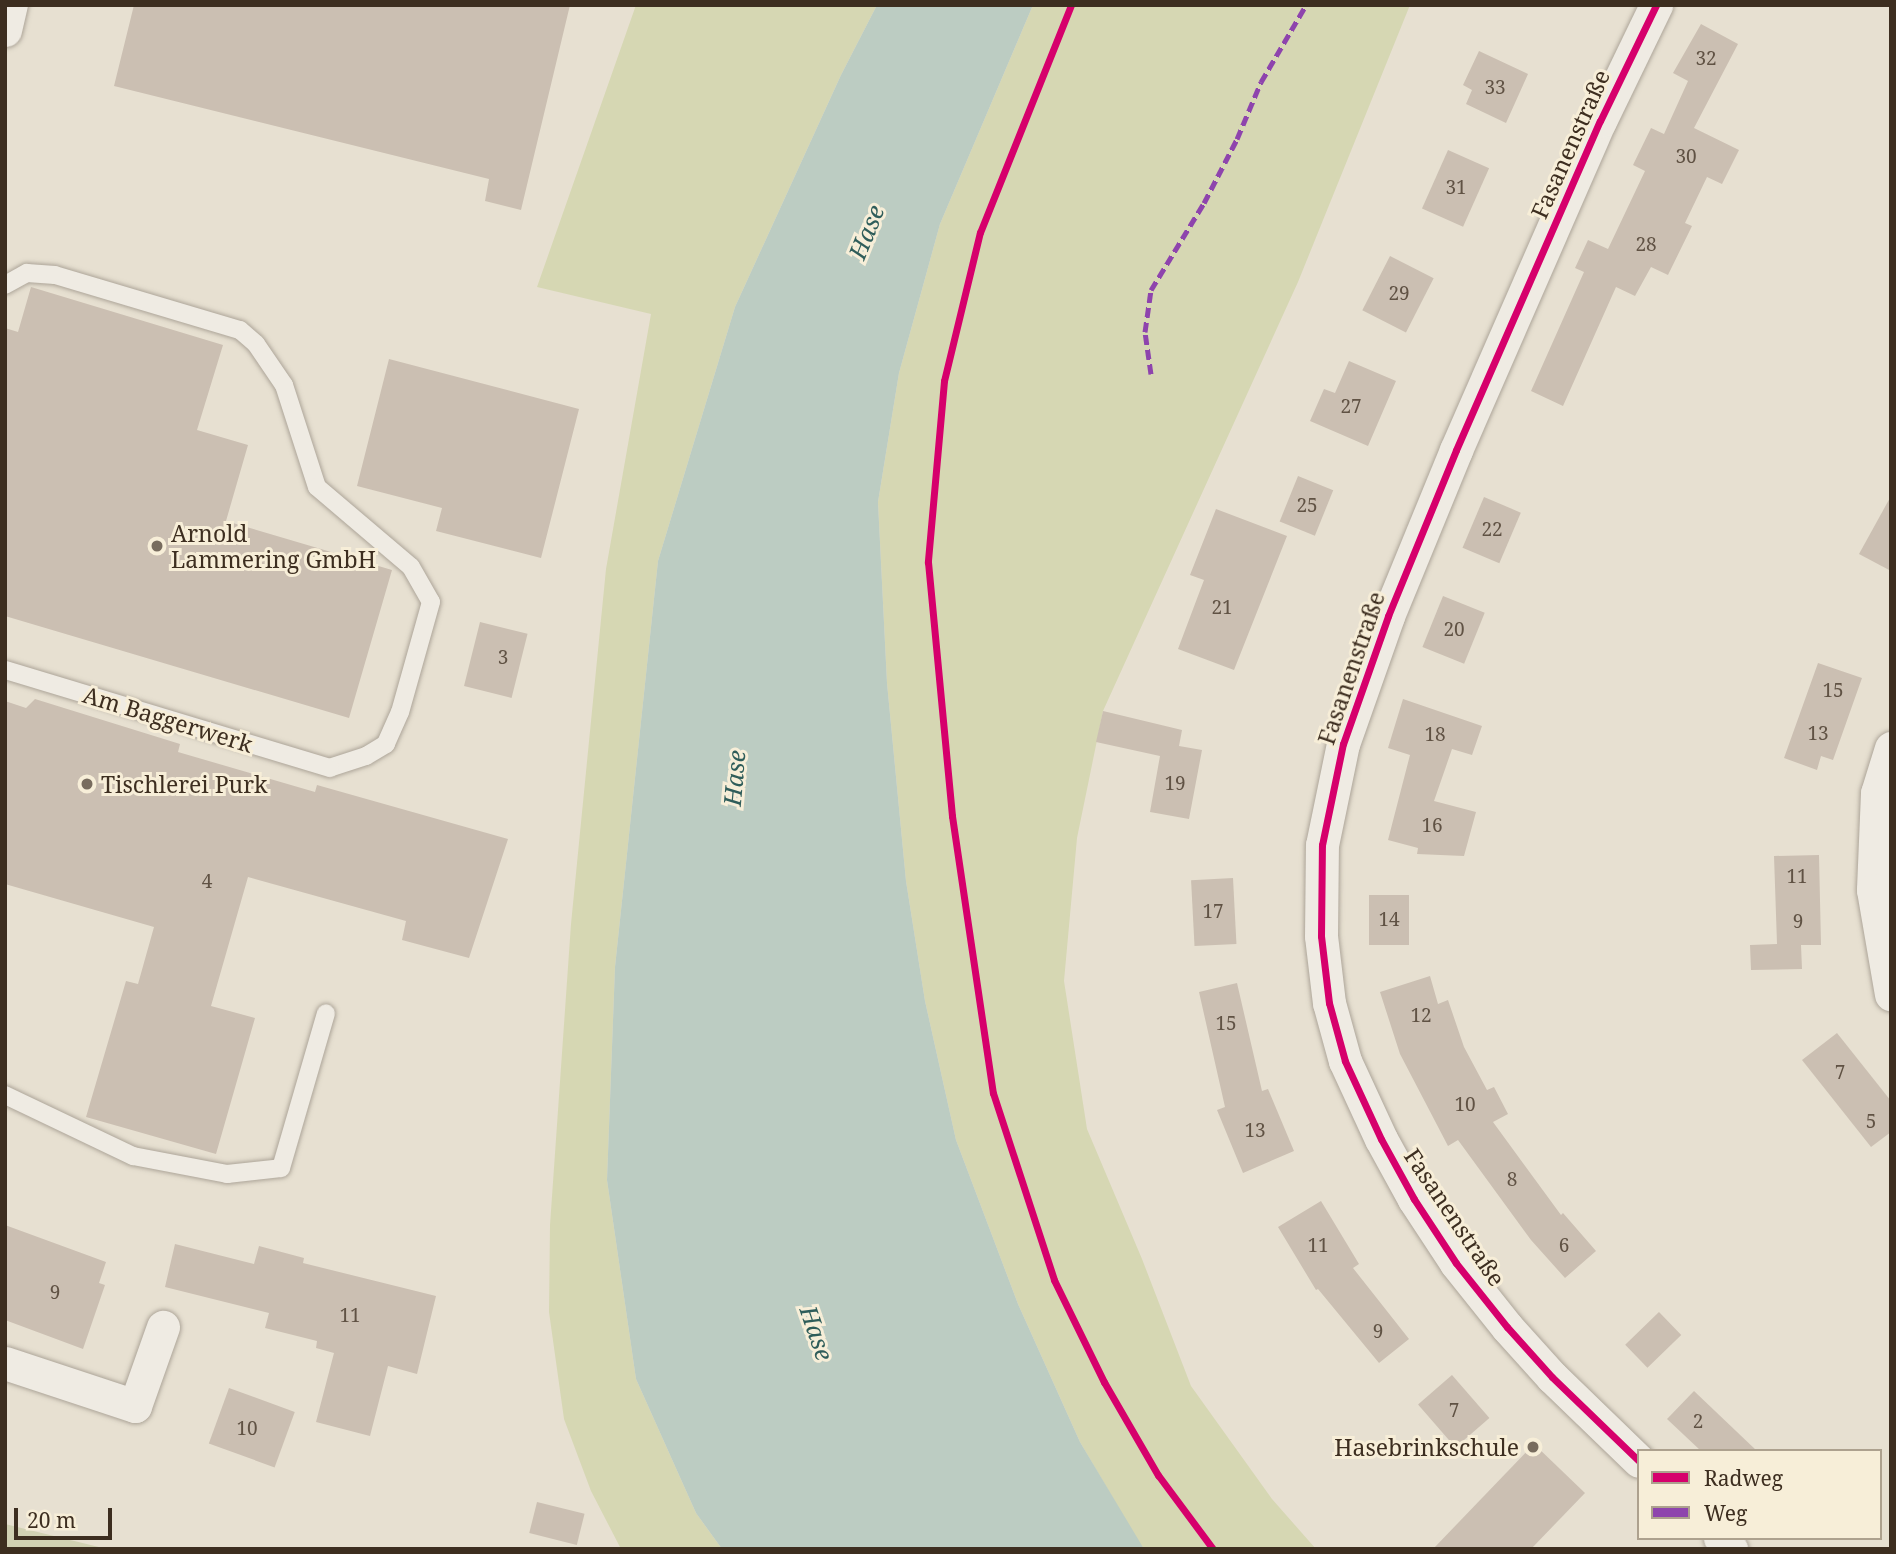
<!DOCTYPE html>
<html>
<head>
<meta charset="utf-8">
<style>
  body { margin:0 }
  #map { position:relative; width:1896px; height:1554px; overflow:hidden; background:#e7e0d1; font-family:"Noto Serif",serif }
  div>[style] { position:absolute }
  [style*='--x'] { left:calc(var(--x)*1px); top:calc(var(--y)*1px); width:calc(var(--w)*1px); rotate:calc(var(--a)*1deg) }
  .green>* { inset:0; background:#d6d7b3 }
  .cemetery>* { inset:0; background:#d1d1b3 }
  .water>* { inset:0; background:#bcccc2 }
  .building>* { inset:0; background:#cbbfb2; transform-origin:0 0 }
  .roads { filter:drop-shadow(0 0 2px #ada599) drop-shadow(0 0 2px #ada599) }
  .service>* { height:18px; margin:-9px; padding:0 9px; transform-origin:9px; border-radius:9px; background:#efebe3 }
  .minor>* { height:33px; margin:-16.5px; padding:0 16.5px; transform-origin:16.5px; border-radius:16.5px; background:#efebe3 }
  .quiet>* { height:5px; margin-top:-2.5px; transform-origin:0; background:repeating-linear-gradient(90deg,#8e44ad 0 10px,transparent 0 15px) }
  .cycleway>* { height:7px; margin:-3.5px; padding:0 3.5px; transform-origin:3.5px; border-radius:3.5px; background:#d6006c }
  .dots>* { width:19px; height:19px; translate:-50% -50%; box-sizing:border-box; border:4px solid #f7eed8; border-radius:50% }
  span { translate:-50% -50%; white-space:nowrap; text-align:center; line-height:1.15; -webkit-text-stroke:6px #f7eed8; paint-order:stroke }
  .number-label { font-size:19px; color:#605244 }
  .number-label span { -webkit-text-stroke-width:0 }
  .street-label { font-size:23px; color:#3d2e20 }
  .poi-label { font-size:23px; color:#3d2e20 }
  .left { translate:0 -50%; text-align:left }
  .right { translate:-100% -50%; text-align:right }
  .water-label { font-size:24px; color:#2f5d5a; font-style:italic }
  .frame { position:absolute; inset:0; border:7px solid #3d2e20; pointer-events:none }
  .legend { position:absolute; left:1637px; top:1449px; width:245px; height:91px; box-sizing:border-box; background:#f7eed8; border:2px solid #ada18e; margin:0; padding:9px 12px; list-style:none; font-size:21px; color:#3d2e20 }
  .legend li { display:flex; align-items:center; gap:14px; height:35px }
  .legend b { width:35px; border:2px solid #ada18e }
  .scale { position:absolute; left:14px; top:1508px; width:98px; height:32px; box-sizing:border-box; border:4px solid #3d2e20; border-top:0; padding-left:9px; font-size:21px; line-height:24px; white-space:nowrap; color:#3d2e20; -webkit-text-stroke:5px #f7eed8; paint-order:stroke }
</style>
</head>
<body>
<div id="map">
  <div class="green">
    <i style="clip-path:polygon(636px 5px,877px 5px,841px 75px,735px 307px,658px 561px,615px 967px,607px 1180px,636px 1379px,696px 1513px,722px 1549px,621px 1549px,591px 1491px,564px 1419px,549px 1312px,550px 1225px,571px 924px,606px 569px,651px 314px,537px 287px)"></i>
    <i style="clip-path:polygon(1033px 5px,1410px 5px,1298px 282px,1103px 711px,1077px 838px,1064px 981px,1087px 1129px,1142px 1259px,1191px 1386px,1272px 1499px,1316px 1549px,1144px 1549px,1140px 1544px,1080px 1442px,1018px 1304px,956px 1140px,925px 1001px,906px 881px,887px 683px,878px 502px,899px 373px,940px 224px)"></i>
  </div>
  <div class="cemetery">
    <i style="clip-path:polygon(5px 1524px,107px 1549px,5px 1549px)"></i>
  </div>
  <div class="water">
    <i style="clip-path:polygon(877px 5px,1033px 5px,940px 224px,899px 373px,878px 502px,887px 683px,906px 881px,925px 1001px,956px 1140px,1018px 1304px,1080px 1442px,1144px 1549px,722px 1549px,696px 1513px,636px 1379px,607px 1180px,615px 967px,658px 561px,735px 307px,841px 75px)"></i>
  </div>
  <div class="building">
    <i style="clip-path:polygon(134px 5px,570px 5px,521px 210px,485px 201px,489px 179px,114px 86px)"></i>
    <i style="clip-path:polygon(1701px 24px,1738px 44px,1694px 128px,1739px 150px,1722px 184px,1707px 177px,1685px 223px,1692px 226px,1668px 275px,1651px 267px,1635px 296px,1616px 287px,1563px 406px,1531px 391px,1584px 272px,1575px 268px,1588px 240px,1608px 249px,1645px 171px,1633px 165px,1651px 128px,1664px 134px,1688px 81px,1673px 73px)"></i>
    <i style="clip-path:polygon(1479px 51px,1528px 74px,1506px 123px,1466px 104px,1472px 90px,1463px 85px)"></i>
    <i style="left:1448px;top:150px;width:45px;height:64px;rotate:24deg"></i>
    <i style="left:1390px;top:256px;width:49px;height:61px;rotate:27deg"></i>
    <i style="clip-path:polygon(31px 287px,223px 345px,197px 430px,248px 445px,226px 521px,392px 570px,349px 718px,5px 616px,5px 328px,18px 332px)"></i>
    <i style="clip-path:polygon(389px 359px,579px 409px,541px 558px,436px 531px,442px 508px,357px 486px)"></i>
    <i style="clip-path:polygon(1349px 361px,1396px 381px,1368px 446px,1310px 421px,1324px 389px,1335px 393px)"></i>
    <i style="left:1298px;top:476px;width:38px;height:49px;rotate:22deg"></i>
    <i style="clip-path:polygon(1891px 496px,1891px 571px,1859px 554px)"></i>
    <i style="left:1484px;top:497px;width:40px;height:55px;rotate:23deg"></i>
    <i style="clip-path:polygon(1216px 509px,1287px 536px,1234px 670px,1178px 649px,1204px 580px,1190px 575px)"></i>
    <i style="left:1443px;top:596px;width:45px;height:55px;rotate:22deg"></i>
    <i style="left:480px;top:622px;width:49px;height:66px;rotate:14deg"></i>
    <i style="clip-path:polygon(1818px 663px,1862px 678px,1833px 760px,1821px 756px,1817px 770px,1784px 758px)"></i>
    <i style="clip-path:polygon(35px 699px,180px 744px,178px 752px,315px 792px,317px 785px,508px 839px,469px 958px,402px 940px,406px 921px,248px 877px,211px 1006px,255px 1018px,216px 1154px,86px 1117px,126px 981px,138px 984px,154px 927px,5px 884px,5px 701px,26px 708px)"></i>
    <i style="clip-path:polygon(1403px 699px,1482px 726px,1472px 755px,1452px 749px,1434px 801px,1476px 812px,1464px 856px,1417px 854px,1418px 848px,1388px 840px,1410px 755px,1388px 748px)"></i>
    <i style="clip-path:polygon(1103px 711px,1182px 730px,1179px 746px,1202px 750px,1189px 819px,1150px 812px,1160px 756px,1096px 742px)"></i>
    <i style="clip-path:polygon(1819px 855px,1821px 945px,1801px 945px,1802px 969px,1751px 970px,1750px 945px,1777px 944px,1774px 856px)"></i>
    <i style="left:1233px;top:878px;width:66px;height:42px;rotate:87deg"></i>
    <i style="left:1369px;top:895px;width:40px;height:50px"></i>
    <i style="clip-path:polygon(1430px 976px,1438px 1004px,1448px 1000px,1464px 1047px,1487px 1090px,1494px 1087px,1508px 1114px,1493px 1122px,1561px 1215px,1563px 1213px,1596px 1251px,1565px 1278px,1531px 1240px,1458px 1140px,1448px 1146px,1400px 1054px,1380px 992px)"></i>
    <i style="clip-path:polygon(1237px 983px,1262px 1091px,1268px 1089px,1294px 1151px,1243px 1173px,1217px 1110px,1225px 1107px,1199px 992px)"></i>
    <i style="clip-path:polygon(1837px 1033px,1891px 1101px,1891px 1132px,1871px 1147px,1802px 1060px)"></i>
    <i style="clip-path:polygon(1321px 1201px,1359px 1264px,1353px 1268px,1409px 1339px,1379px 1363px,1318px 1289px,1316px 1290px,1278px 1227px)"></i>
    <i style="clip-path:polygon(5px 1225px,106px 1262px,99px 1283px,105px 1285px,83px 1349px,5px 1320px)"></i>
    <i style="clip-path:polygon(175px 1244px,254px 1264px,259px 1246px,304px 1258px,303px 1263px,436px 1296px,417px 1374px,388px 1366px,370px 1436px,316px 1422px,334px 1353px,316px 1348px,317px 1341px,265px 1328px,269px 1313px,165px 1287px)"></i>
    <i style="left:1659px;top:1312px;width:32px;height:47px;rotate:46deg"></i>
    <i style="left:1452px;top:1375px;width:57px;height:45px;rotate:49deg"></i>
    <i style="left:229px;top:1388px;width:70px;height:59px;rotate:20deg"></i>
    <i style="clip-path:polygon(1694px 1391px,1757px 1451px,1701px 1451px,1667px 1419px)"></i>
    <i style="clip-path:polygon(1534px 1444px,1585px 1493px,1531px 1549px,1433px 1549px)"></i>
    <i style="left:537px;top:1502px;width:49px;height:32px;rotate:14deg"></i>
  </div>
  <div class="roads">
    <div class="service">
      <i style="--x:5;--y:285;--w:25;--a:-29"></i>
      <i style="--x:27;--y:273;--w:28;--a:4"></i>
      <i style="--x:55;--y:275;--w:193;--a:16.6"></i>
      <i style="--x:240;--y:330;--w:21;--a:41"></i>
      <i style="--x:256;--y:344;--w:50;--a:55.7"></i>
      <i style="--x:284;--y:385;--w:107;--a:72.1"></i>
      <i style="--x:317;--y:487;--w:123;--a:40.4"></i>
      <i style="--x:411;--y:567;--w:40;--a:60.3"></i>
      <i style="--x:431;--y:602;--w:114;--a:105.7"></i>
      <i style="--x:400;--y:712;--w:35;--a:114"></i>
      <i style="--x:386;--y:744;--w:23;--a:149"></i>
      <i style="--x:366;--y:756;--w:38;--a:162"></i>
      <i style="--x:330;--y:768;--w:339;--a:-163.2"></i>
      <i style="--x:5;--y:1095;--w:142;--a:25.5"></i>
      <i style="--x:133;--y:1156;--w:96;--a:10.8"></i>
      <i style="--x:227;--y:1174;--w:54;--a:-6.3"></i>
      <i style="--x:281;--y:1168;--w:161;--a:-73.8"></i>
    </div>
    <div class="minor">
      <i style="--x:5;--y:30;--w:26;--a:-77"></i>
      <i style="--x:1891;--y:748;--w:47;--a:107.3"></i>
      <i style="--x:1877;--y:793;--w:97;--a:92.4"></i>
      <i style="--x:1873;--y:890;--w:106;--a:80.2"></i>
      <i style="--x:5;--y:1363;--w:137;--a:18.3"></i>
      <i style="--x:135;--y:1406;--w:84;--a:-70.5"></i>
      <i style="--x:1639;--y:1461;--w:121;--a:-136"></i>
      <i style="--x:1552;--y:1377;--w:67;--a:-132"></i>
      <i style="--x:1507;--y:1327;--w:82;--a:-128.6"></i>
      <i style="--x:1456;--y:1263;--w:77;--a:-123.3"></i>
      <i style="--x:1414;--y:1199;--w:68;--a:-118.8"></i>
      <i style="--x:1381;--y:1139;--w:86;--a:-114.8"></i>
      <i style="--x:1345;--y:1061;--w:60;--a:-105.4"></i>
      <i style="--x:1329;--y:1003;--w:67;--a:-96.8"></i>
      <i style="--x:1321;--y:936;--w:91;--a:-89.4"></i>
      <i style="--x:1322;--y:845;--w:103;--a:-78.3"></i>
      <i style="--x:1343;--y:744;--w:136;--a:-70.6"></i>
      <i style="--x:1388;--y:616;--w:179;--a:-67.7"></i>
      <i style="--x:1456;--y:450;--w:359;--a:-66.4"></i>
      <i style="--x:1600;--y:121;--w:129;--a:-64.2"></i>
      <i style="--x:1720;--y:1538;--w:16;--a:45"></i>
    </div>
  </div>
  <div class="quiet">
    <i style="--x:1151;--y:374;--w:42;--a:-98.1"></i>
    <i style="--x:1145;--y:332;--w:42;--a:-81.9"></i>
    <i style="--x:1151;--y:290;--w:102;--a:-58.7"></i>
    <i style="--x:1204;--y:203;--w:72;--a:-62.7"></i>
    <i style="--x:1237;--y:139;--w:62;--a:-67.2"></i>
    <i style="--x:1261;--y:82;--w:89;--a:-59.7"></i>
  </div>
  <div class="cycleway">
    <i style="--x:1071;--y:5;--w:245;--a:111.8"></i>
    <i style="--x:980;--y:232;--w:153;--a:103.6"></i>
    <i style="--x:944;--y:381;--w:182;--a:95.1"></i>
    <i style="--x:928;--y:562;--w:255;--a:84.6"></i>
    <i style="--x:952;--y:816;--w:280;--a:81.6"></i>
    <i style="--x:993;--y:1093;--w:197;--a:71.9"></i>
    <i style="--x:1054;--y:1280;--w:114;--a:63.9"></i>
    <i style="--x:1104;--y:1382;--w:108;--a:59.9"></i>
    <i style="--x:1158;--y:1475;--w:92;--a:53.4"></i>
    <i style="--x:1639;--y:1461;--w:121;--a:-136"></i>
    <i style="--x:1552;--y:1377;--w:67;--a:-132"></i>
    <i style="--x:1507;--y:1327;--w:82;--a:-128.6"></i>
    <i style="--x:1456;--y:1263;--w:77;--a:-123.3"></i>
    <i style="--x:1414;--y:1199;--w:68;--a:-118.8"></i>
    <i style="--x:1381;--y:1139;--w:86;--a:-114.8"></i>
    <i style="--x:1345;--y:1061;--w:60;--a:-105.4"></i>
    <i style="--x:1329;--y:1003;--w:67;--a:-96.8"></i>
    <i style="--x:1321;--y:936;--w:91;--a:-89.4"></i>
    <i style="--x:1322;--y:845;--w:103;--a:-78.3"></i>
    <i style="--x:1343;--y:744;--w:136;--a:-70.6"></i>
    <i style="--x:1388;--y:616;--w:179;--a:-67.7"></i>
    <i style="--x:1456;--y:450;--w:359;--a:-66.4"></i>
    <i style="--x:1600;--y:121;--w:129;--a:-64.2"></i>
  </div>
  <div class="dots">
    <i style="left:157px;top:546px;background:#786c5e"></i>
    <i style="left:87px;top:784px;background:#786c5e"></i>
    <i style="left:1533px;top:1447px;background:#786c5e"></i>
  </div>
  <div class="number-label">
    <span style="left:1706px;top:59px">32</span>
    <span style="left:1495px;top:88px">33</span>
    <span style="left:1686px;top:157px">30</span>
    <span style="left:1456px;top:188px">31</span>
    <span style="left:1646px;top:245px">28</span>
    <span style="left:1399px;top:294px">29</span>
    <span style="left:1351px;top:407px">27</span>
    <span style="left:1307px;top:506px">25</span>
    <span style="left:1492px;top:530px">22</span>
    <span style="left:1222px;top:608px">21</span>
    <span style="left:1454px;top:630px">20</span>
    <span style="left:503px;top:658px">3</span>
    <span style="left:1833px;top:691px">15</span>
    <span style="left:1818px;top:734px">13</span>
    <span style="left:1435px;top:735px">18</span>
    <span style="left:1175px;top:784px">19</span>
    <span style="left:1432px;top:826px">16</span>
    <span style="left:1797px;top:877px">11</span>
    <span style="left:207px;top:882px">4</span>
    <span style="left:1213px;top:912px">17</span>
    <span style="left:1389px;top:920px">14</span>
    <span style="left:1798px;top:922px">9</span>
    <span style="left:1421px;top:1016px">12</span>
    <span style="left:1226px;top:1024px">15</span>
    <span style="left:1840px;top:1073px">7</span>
    <span style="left:1465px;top:1105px">10</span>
    <span style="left:1871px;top:1122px">5</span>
    <span style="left:1255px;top:1131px">13</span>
    <span style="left:1512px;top:1180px">8</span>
    <span style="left:1318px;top:1246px">11</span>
    <span style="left:1564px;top:1246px">6</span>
    <span style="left:55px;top:1293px">9</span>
    <span style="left:350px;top:1316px">11</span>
    <span style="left:1378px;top:1332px">9</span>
    <span style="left:1454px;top:1411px">7</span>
    <span style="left:1698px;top:1422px">2</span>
    <span style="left:247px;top:1429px">10</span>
  </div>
  <div class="street-label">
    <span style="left:1570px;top:144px;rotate:-66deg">Fasanenstraße</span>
    <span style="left:1351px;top:668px;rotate:-71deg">Fasanenstraße</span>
    <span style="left:168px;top:719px;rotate:17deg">Am Baggerwerk</span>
    <span style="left:1455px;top:1217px;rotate:56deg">Fasanenstraße</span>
  </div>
  <div class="poi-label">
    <span class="left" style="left:171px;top:546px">Arnold<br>Lammering GmbH</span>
    <span class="left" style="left:101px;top:784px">Tischlerei Purk</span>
    <span class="right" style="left:1519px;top:1447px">Hasebrinkschule</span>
  </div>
  <div class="water-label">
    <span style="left:866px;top:232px;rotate:-68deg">Hase</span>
    <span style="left:734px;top:778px;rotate:-85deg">Hase</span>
    <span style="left:817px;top:1333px;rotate:71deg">Hase</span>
  </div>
  <div class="frame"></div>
  <ul class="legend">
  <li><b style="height:9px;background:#d6006c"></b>Radweg</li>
  <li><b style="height:9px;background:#8e44ad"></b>Weg</li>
  </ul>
  <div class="scale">20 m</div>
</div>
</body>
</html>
